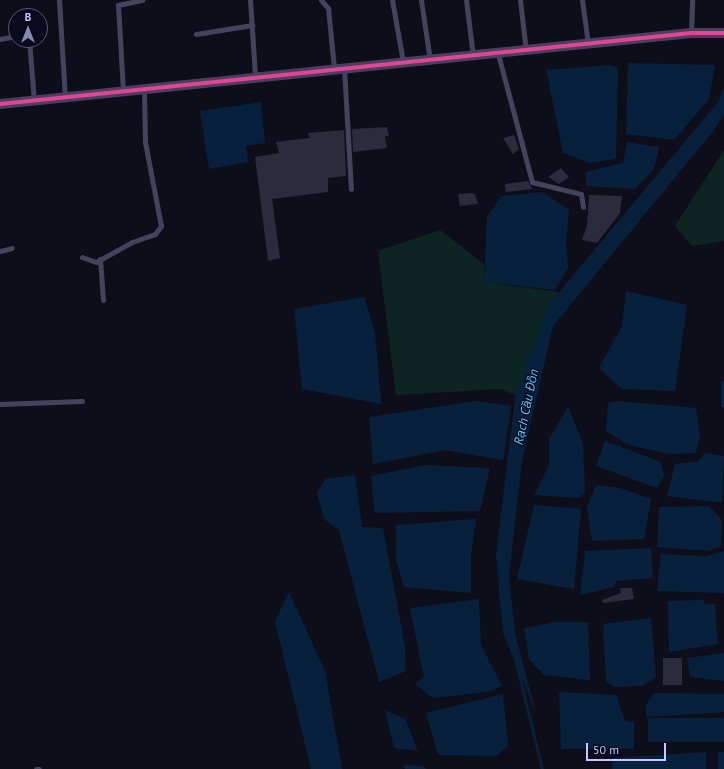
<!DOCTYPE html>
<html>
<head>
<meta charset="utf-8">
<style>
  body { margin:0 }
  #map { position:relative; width:724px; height:769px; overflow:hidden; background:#0e0e1a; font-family:"PT Sans",sans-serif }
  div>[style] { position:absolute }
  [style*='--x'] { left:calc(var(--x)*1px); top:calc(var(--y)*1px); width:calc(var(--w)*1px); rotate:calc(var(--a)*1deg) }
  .green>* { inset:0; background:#0c2523 }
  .water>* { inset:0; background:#07213d; transform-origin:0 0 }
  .stream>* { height:3px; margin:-1.5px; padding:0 1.5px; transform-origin:1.5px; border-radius:1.5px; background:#07213d }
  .building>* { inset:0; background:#2b2b3d; transform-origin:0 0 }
  .lane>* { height:5px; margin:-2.5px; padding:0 2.5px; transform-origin:2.5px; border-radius:2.5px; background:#41445c }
  .street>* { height:10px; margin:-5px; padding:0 5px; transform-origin:5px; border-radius:5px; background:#41445c }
  .cycleway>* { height:4px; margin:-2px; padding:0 2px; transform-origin:2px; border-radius:2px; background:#ea4096 }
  span { translate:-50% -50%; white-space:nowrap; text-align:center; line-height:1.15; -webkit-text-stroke:3px #0a0a1e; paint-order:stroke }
  .water-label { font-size:13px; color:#55c8ff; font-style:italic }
  .north { position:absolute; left:8px; top:8px; width:40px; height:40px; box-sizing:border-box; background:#0a0a1e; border:1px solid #565678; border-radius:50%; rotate:0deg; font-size:11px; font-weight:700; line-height:16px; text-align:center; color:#c7c8ff }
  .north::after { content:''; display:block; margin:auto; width:14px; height:18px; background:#8687af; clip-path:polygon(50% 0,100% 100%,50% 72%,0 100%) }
  .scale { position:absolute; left:586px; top:743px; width:80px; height:18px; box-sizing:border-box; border:2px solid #c7c8ff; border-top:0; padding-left:5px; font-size:12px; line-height:14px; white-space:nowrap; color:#c7c8ff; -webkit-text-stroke:3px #0a0a1e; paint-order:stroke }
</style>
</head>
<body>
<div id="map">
  <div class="green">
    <i style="clip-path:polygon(724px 150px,724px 241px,692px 246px,675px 226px)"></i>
    <i style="clip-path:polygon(440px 230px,484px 264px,484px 282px,559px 292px,550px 303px,516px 395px,500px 389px,396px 395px,378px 251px)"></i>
  </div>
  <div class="water">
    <i style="clip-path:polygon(628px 63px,715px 65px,709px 99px,674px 140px,626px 134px)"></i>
    <i style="clip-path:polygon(611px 65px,618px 68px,616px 159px,589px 163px,563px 153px,546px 70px)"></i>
    <i style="clip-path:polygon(724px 88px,724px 114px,714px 130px,553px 326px,522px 461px,509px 576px,515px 634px,536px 713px,503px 633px,496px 555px,516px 391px,550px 303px,718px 102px)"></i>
    <i style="clip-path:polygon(261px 102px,265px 143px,246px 146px,248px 162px,209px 169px,200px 111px)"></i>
    <i style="clip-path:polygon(627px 142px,659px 147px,654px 169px,635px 189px,586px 186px,586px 172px,623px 163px)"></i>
    <i style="clip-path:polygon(543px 192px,569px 210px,566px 243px,568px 268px,555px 290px,484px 282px,487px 217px,501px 196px)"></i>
    <i style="clip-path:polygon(626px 291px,687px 305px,675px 391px,622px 389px,599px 368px,622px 326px)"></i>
    <i style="clip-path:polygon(364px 297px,375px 332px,381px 404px,302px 389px,294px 309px)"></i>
    <i style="left:724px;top:381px;width:26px;height:3px;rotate:90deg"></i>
    <i style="clip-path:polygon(476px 401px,511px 406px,503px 460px,445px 450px,373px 464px,369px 417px)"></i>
    <i style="clip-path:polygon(618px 401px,696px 408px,700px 435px,696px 453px,669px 454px,629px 445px,606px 431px,608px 403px)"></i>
    <i style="clip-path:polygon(568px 407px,583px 443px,585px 493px,579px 498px,534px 495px,549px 465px,549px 439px)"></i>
    <i style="clip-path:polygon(605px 441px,661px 462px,664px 476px,657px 488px,596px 466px)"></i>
    <i style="clip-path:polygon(705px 453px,724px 456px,722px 503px,667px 496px,675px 464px,698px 461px)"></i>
    <i style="clip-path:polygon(426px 465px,490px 468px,480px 511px,375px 513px,371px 476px)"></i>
    <i style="clip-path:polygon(355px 475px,362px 527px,383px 528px,405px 646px,406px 671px,379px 682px,339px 530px,324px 519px,317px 493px,325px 479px)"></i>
    <i style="clip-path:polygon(596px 485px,620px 488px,651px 499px,644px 539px,592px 541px,587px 508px)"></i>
    <i style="clip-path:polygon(534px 505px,581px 509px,574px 589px,517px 579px)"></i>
    <i style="clip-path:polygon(709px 506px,722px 520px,721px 546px,708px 551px,657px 547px,659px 507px)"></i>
    <i style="clip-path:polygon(476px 519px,471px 554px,471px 593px,404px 587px,396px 560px,396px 525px)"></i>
    <i style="clip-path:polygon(651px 548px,653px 578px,616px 581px,614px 587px,580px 595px,585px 551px)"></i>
    <i style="clip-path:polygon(724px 551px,724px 593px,657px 591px,661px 554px,707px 556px)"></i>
    <i style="clip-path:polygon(289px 592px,325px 671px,342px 769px,311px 769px,275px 621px)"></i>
    <i style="clip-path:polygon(479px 599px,481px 645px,502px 686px,487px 692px,433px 698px,415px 684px,424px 677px,410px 608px)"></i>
    <i style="clip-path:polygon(703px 600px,705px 604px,715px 604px,718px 644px,669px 652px,668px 601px)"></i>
    <i style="clip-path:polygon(651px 618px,656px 677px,642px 686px,614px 687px,606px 682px,603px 624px)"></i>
    <i style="clip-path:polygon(556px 622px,588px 622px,590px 680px,544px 675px,529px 660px,524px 628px)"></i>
    <i style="clip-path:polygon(724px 653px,724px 681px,690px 677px,687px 658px)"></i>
    <i style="clip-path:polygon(559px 692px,616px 695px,625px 721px,634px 722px,634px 749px,561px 749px)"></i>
    <i style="clip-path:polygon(654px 693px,724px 694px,724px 712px,646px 717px,646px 705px)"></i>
    <i style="clip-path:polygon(503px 694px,508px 746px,496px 756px,438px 755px,426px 713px)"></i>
    <i style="clip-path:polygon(385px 710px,405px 719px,418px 751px,394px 748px)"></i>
    <i style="left:724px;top:718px;width:24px;height:76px;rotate:90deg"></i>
    <i style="clip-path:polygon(706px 752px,706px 769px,612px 769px,613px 758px)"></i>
    <i style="left:718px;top:752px;width:6px;height:17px"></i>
    <i style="clip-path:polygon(404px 765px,424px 766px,426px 769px,405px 769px)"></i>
  </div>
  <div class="stream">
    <i style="--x:516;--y:663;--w:109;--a:76.2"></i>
  </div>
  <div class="building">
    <i style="clip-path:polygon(387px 127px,389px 136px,385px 136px,387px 148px,353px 152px,352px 129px)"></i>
    <i style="clip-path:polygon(344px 130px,346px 176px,328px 178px,328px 192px,272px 199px,280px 258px,268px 261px,255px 157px,279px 153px,276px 142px,310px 138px,308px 133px)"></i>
    <i style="clip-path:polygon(514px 135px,519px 149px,513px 154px,503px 138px)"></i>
    <i style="clip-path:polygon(561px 168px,569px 177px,559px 184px,548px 177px)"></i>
    <i style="clip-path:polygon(528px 181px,532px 189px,506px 192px,505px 184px)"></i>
    <i style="clip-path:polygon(472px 193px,475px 194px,478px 204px,460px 206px,458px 194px)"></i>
    <i style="clip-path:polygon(589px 195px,622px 196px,620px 213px,597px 243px,582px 240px,587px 226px)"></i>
    <i style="clip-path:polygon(620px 588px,632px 588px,634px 599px,603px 603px,602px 600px,621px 593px)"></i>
    <i style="left:663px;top:658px;width:19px;height:27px"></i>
  </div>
  <div class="lane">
    <i style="--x:59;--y:0;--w:97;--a:86.5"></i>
    <i style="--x:250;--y:0;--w:76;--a:86.2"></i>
    <i style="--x:321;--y:0;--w:11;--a:49"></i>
    <i style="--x:328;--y:8;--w:60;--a:84.3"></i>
    <i style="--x:392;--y:0;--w:63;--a:79.9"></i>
    <i style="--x:421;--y:0;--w:61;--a:81.5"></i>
    <i style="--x:466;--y:0;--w:56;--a:82.9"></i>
    <i style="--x:520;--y:0;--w:51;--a:83.3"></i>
    <i style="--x:582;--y:0;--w:44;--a:82.2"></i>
    <i style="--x:691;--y:33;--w:33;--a:-88"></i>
    <i style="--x:196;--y:34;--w:57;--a:-9.1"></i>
    <i style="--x:0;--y:39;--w:16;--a:-11"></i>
    <i style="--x:29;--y:40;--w:61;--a:85.3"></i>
    <i style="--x:498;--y:54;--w:132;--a:75.1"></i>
    <i style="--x:532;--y:182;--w:50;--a:13.8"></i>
    <i style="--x:581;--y:194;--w:13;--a:81"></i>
    <i style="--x:344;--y:68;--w:121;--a:86.7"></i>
    <i style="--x:123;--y:91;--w:86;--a:-93.3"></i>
    <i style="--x:118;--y:5;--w:25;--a:-12"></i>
    <i style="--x:0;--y:251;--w:12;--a:-14"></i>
    <i style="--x:82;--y:257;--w:15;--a:20"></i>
    <i style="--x:96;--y:262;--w:41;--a:-29.1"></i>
    <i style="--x:132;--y:242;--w:24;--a:-19"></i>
    <i style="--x:155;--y:234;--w:10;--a:-53"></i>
    <i style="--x:161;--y:226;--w:86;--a:-100.8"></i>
    <i style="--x:145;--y:142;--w:53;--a:-91.1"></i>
    <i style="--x:100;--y:259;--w:41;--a:85.8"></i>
    <i style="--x:0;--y:404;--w:82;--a:-2.1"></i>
    <i style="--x:36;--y:769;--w:3;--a:0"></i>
  </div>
  <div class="street">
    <i style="--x:0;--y:104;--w:695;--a:-5.87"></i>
    <i style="--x:691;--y:33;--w:33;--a:0"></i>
  </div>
  <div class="cycleway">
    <i style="--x:0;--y:104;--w:695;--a:-5.87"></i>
    <i style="--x:691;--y:33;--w:33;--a:0"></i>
  </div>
  <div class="water-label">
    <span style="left:527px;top:407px;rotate:-78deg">Rạch Cầu Đồn</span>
  </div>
  <div class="north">B</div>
  <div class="scale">50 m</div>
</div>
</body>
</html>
